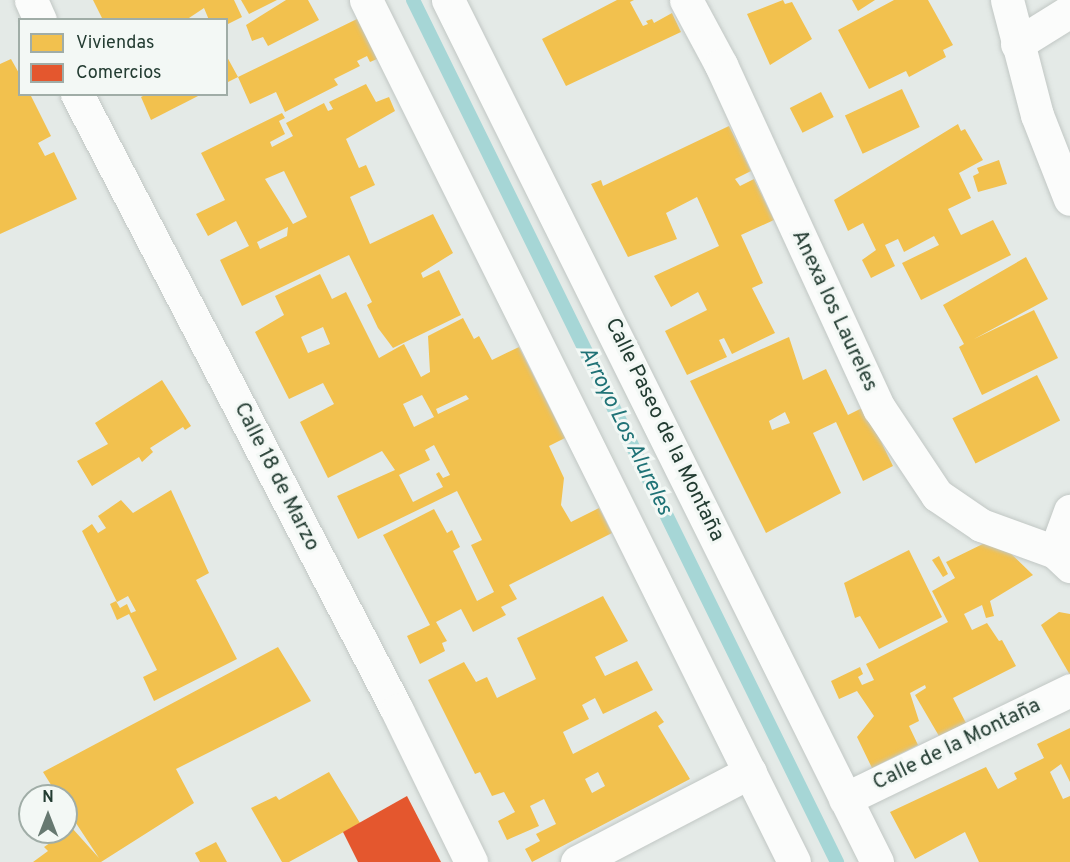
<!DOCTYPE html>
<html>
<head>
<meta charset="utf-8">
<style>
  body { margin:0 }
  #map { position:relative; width:1070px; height:862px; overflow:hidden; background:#e4eae7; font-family:Overpass,sans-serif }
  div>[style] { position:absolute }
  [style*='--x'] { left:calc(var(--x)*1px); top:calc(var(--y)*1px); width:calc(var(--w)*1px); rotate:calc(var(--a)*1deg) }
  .homes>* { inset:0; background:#f2c14e; transform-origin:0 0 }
  .shops>* { inset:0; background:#e4572e }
  .stream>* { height:14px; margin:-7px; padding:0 7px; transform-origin:7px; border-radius:7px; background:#a6d6d6 }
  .roads { filter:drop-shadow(0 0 2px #c1c7c4) drop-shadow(0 0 2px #c1c7c4) }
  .street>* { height:33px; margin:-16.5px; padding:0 16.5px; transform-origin:16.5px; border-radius:16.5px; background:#fbfcfb }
  .secondary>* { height:33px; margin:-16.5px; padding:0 16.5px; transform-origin:16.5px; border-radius:16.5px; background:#fbfcfb }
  span { translate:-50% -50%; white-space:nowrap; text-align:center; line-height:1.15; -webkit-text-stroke:6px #f3f8f5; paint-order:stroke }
  .street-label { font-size:21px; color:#233c32 }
  .water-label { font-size:22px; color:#1f7276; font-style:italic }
  .legend { position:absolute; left:18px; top:18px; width:210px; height:78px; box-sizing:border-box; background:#f3f8f5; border:2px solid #a0ada7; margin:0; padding:8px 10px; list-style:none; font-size:18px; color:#233c32 }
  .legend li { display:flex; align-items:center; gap:12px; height:30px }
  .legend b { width:30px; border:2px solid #a0ada7 }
  .north { position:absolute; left:18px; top:784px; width:60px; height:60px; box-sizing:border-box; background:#f3f8f5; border:2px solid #a0ada7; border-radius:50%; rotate:0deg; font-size:16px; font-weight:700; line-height:24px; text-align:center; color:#233c32 }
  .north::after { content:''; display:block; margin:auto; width:21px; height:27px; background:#677971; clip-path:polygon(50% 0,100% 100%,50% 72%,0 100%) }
</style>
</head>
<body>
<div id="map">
  <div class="homes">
    <i style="clip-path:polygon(93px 0,234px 0,242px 17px,226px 25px,226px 20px,209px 20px,204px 8px,186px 20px,103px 20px)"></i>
    <i style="clip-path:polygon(241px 0,277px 0,249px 14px)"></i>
    <i style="clip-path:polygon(286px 0,308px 0,319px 20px,268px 46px,263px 37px,252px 41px,246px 25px)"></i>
    <i style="clip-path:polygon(617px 0,634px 0,630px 2px,643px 26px,648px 24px,646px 21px,652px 19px,654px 23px,672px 13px,681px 32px,566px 86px,542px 39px)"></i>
    <i style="clip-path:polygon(783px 0,785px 4px,792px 2px,812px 39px,770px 65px,747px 14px)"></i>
    <i style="clip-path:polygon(852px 0,875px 0,858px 11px)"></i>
    <i style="clip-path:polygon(894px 0,928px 0,953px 45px,943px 50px,946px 57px,909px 77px,906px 71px,869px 89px,838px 30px)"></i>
    <i style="clip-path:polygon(357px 19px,377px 59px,370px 62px,367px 56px,357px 61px,360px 66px,334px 79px,338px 85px,285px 112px,276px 92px,250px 104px,238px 77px,226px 83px,226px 55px,238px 77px)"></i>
    <i style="clip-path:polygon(11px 59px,20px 75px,20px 94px,30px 94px,51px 136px,38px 143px,45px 156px,54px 152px,77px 199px,0 234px,0 64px)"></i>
    <i style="clip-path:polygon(evenodd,366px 84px,376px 102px,389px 97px,395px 111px,346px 139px,359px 168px,366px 165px,375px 185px,350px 197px,370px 244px,433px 214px,453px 253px,421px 273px,423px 278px,439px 270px,461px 315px,393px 348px,378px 328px,367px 305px,372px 302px,349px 255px,242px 306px,220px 260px,249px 246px,236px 221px,208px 236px,196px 214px,225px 200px,201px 153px,282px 113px,285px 118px,279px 121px,285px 134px,270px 142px,272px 147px,293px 136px,286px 123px,324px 103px,328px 111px,333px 109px,329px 102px,366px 84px,284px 171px,307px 217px,293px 224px,265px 179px,284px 171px,366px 84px,288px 227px,287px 236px,260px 249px,257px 242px,288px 227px)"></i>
    <i style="left:902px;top:89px;width:42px;height:63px;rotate:65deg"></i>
    <i style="left:821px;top:92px;width:28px;height:35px;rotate:63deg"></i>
    <i style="clip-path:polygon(147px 94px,202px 94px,151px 120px,141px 97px)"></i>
    <i style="clip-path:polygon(958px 124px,961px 131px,965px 129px,983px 160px,959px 173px,971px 198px,948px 209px,961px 235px,993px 220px,1011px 255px,921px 300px,902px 263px,939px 245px,934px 236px,904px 252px,898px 239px,885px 245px,895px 266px,871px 278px,862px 260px,876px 250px,863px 223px,848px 231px,834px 200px)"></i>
    <i style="clip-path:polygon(729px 126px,751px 171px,735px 179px,740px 186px,754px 179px,774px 220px,741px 235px,763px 283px,752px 288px,775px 333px,732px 354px,724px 338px,719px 340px,727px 357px,687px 375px,665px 331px,707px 310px,698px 292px,671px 307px,654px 276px,719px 246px,697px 197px,666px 213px,677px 239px,628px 257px,591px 184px,601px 180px,603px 186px)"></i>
    <i style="clip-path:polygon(999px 160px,1007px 184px,978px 192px,973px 176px,979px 173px,977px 168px)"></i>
    <i style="clip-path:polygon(1026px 257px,1048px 299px,974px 339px,1034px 310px,1058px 358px,982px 395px,959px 347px,964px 344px,943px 305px)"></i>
    <i style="clip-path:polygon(evenodd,320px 274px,332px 299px,346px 292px,379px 358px,404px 344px,421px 377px,430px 372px,428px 336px,463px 318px,474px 339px,479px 336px,492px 360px,519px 347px,565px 438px,549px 446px,564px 478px,561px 505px,571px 522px,599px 508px,612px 533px,509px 585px,517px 599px,501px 607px,506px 615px,473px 632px,461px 609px,436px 622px,447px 641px,442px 643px,445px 651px,420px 664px,407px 636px,430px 625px,383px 535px,434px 509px,447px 533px,452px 530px,460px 547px,453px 551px,477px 601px,494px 592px,471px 545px,482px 540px,457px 491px,358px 539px,337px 496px,395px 470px,382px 451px,328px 478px,300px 422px,334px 404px,323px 383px,289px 399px,255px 332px,284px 315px,275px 296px,320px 274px,323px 327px,330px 344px,308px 353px,301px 337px,323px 327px,320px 274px,422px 395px,434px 417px,414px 427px,403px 404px,422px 395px,320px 274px,466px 395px,469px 399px,438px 414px,436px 409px,466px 395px,320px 274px,434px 445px,450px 475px,443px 478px,439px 472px,436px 474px,443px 487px,413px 502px,399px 475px,430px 460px,425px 450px,434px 445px)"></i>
    <i style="clip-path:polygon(evenodd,789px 337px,803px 380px,826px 369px,848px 415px,864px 407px,893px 466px,863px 481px,836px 422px,813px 433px,841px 493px,766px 533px,690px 381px,789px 337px,785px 412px,790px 423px,772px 430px,769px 421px,785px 412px)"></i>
    <i style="left:1037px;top:375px;width:51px;height:95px;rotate:63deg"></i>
    <i style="clip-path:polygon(162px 380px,191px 426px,185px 430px,183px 427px,150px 448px,153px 452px,142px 462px,139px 457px,92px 486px,77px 461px,108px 444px,95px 423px)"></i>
    <i style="clip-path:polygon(171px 490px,209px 573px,196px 580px,237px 659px,154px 701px,143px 677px,157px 670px,129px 614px,117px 620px,110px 604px,116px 601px,120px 608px,127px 604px,131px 613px,136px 611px,128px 596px,117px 602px,82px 531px,92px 524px,98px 533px,106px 528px,98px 516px,121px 500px,133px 513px)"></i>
    <i style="clip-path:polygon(995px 538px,1033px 575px,990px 601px,994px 616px,986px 618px,982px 605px,964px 614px,972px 630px,987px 623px,999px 641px,1002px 640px,1016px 666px,953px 698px,966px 723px,939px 736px,915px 695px,926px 688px,925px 685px,910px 693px,919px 721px,909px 726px,918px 745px,872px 768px,857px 737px,874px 716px,857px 691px,839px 699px,831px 681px,860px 667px,863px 674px,858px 677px,862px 685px,874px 680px,866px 664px,948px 622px,932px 591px,955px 578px,946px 562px)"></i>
    <i style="clip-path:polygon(909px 550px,942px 617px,879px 649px,860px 616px,855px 618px,844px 583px)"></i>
    <i style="clip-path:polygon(939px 556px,948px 574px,943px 577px,932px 560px)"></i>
    <i style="clip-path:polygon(evenodd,603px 596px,628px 641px,595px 657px,605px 676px,637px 661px,653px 690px,603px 714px,595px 698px,582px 705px,589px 719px,563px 732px,573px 754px,656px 711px,664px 722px,658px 726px,690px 779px,532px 862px,525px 849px,540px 841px,536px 834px,556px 824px,544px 799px,530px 806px,539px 826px,507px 840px,498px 821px,515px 812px,504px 792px,492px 796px,480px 772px,475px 774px,428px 680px,464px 662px,476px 682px,487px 677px,497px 698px,501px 696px,536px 679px,517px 638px,603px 596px,598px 772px,605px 786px,592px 793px,585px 779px,598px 772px)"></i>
    <i style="clip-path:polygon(1059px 612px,1070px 614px,1070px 675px,1041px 625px)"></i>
    <i style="clip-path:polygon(278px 647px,311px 701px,176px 769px,194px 803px,101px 862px,33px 862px,48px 851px,44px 847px,72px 828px,99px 858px,66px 808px,66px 796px,58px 796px,43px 772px)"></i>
    <i style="clip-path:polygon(1070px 728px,1070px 782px,1061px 764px,1050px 772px,1063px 799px,1070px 796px,1070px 862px,979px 862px,965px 832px,915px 859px,890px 812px,986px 767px,998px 789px,1017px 779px,1014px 773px,1044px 758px,1037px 744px)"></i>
    <i style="clip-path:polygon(329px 772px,360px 823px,289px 862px,282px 862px,251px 808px,276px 796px,279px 800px)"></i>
    <i style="clip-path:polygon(216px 842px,227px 862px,200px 862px,195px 853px)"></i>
  </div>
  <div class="shops">
    <i style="clip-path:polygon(407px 796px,441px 862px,358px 862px,343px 832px)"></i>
  </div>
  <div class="stream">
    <i style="--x:413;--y:0;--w:961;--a:63.81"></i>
  </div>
  <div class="roads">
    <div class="street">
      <i style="--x:686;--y:0;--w:74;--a:61.7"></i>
      <i style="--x:721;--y:65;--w:378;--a:65.3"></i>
      <i style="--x:879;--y:408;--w:105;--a:56.3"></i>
      <i style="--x:937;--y:495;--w:53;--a:34.3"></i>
      <i style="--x:981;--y:525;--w:79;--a:20"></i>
      <i style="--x:1055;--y:552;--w:21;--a:43"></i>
      <i style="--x:1007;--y:0;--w:119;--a:75.4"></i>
      <i style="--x:1037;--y:115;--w:90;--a:68.6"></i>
      <i style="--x:1017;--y:44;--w:62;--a:-31.9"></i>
      <i style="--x:1055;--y:552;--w:44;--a:-69.9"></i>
      <i style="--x:845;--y:799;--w:250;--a:-25.8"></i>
      <i style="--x:577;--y:862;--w:195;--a:-27.5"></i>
    </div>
    <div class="secondary">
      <i style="--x:31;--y:0;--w:22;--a:66"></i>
      <i style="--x:366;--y:0;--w:962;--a:63.59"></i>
      <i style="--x:448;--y:0;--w:963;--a:63.54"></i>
      <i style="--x:77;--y:94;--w:694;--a:62.55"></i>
      <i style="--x:397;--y:710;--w:169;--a:64"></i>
    </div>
  </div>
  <div class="street-label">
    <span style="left:834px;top:311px;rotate:65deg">Anexa los Laureles</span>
    <span style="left:664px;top:430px;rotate:64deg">Calle Paseo de la Montaña</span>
    <span style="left:276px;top:477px;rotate:63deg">Calle 18 de Marzo</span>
    <span style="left:957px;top:745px;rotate:-26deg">Calle de la Montaña</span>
  </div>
  <div class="water-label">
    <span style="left:625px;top:431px;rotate:64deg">Arroyo Los Alureles</span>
  </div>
  <ul class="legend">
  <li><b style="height:16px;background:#f2c14e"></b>Viviendas</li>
  <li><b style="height:16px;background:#e4572e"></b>Comercios</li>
  </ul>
  <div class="north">N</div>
</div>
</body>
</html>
